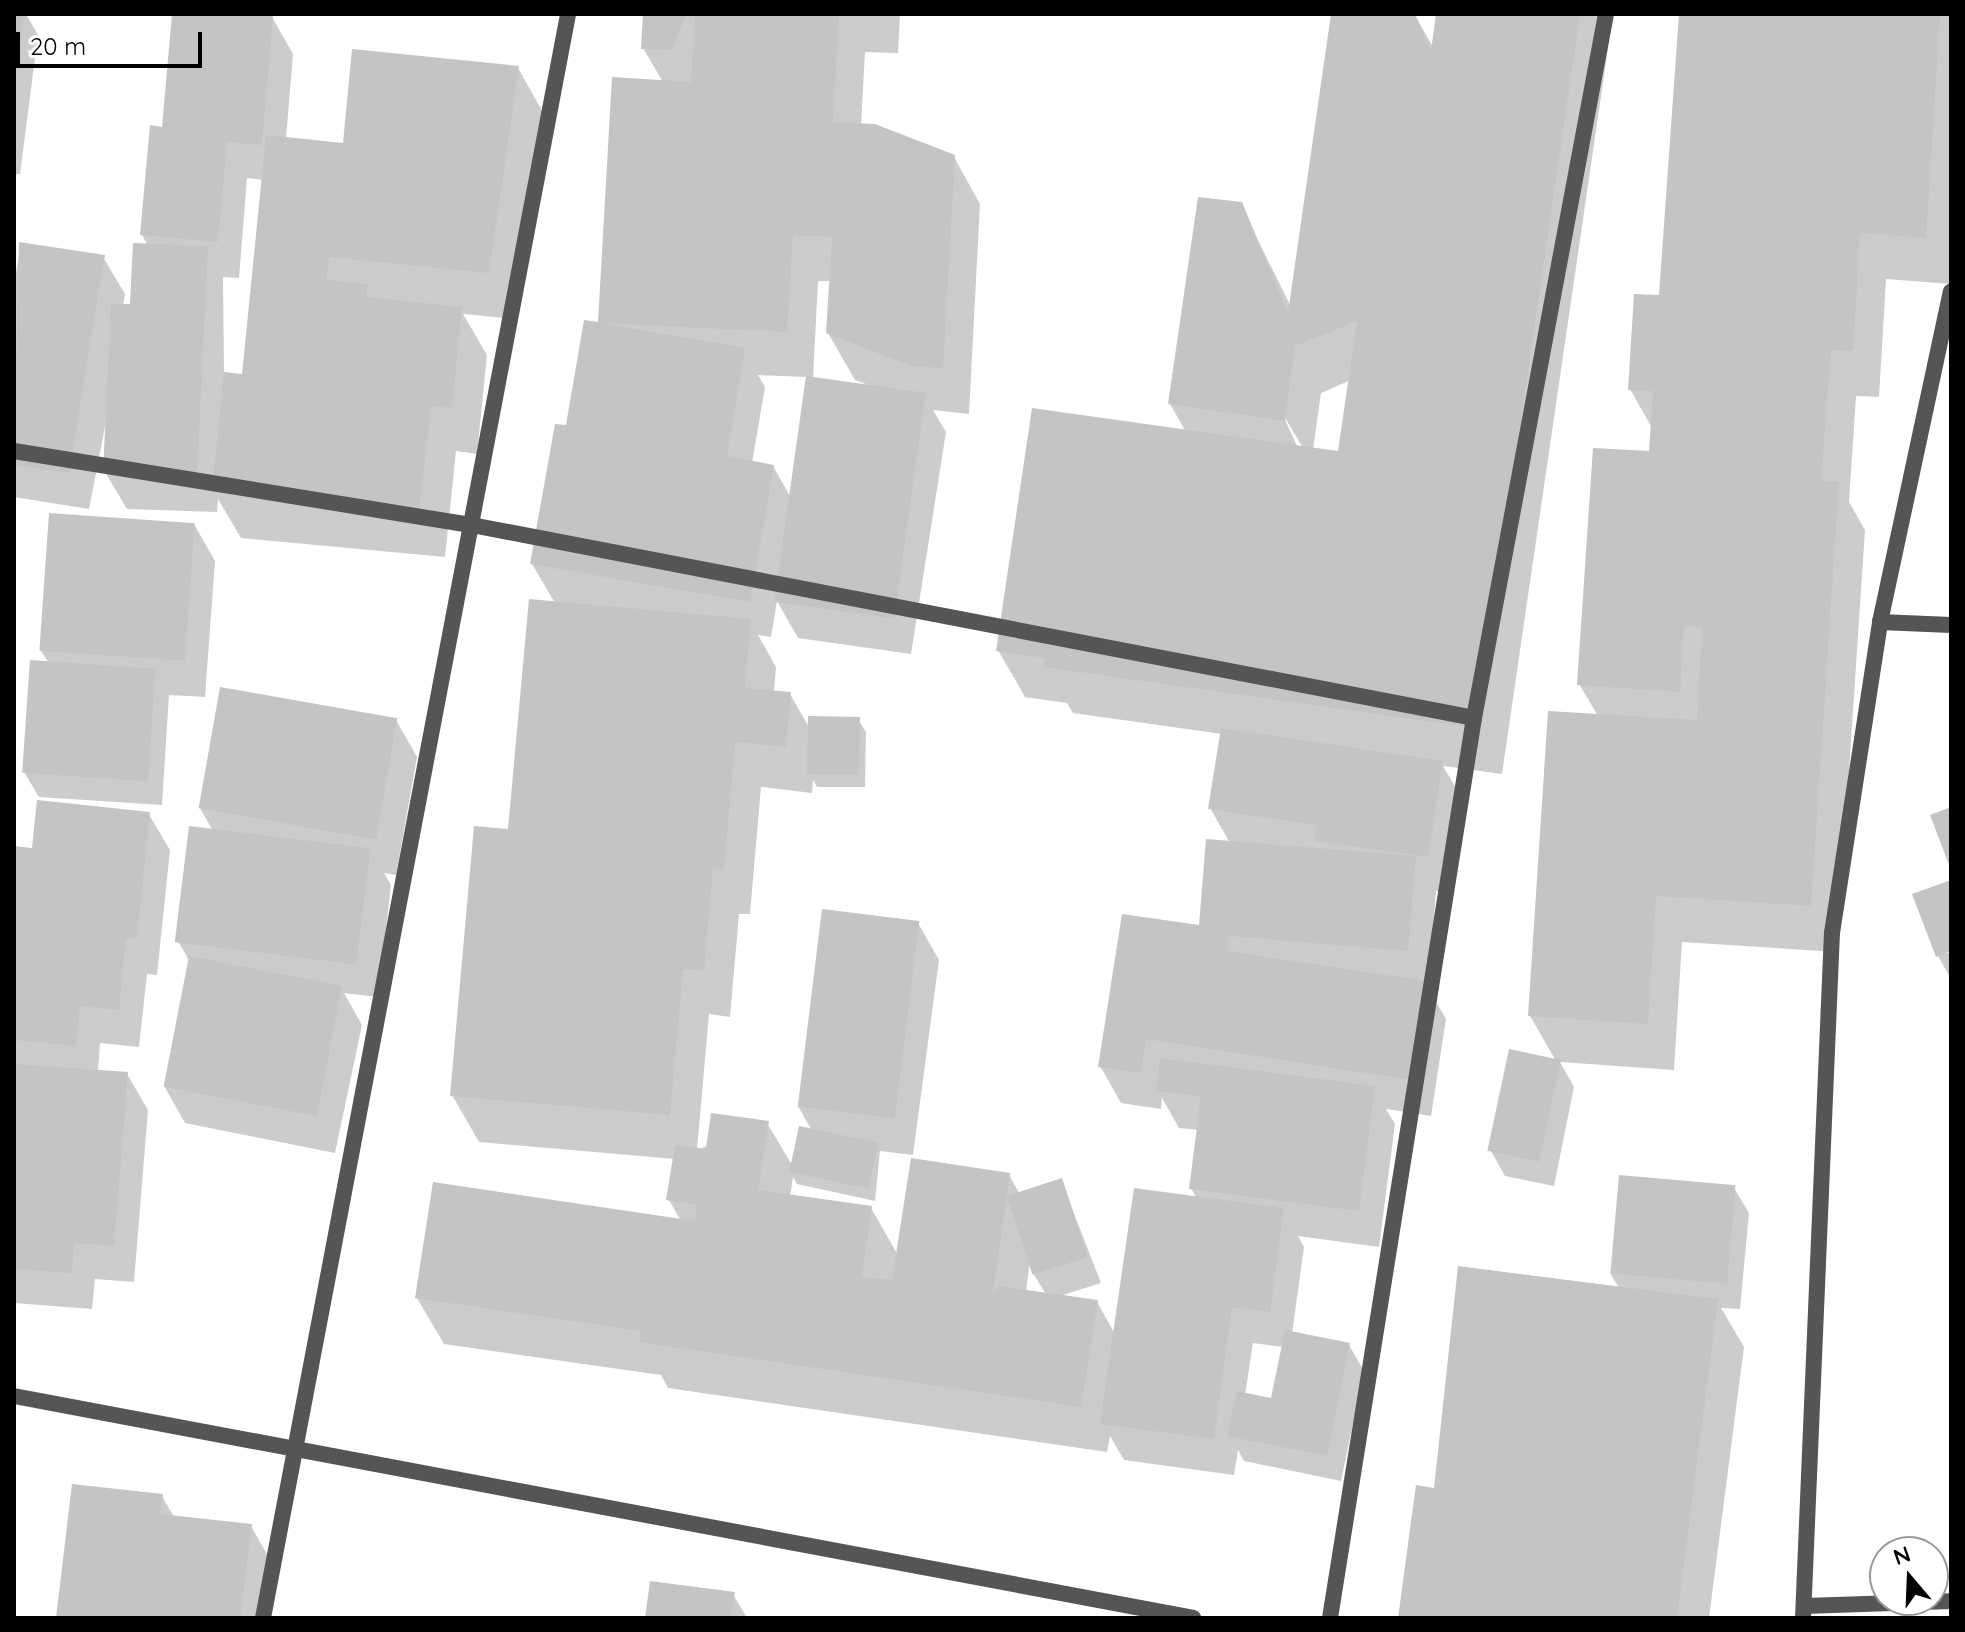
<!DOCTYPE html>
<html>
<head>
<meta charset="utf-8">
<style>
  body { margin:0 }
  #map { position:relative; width:1965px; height:1632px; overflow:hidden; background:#fff; font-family:Quicksand,sans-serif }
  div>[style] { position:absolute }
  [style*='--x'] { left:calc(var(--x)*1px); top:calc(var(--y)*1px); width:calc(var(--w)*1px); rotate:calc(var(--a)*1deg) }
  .shadow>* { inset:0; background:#0003 }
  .building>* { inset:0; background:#c4c4c4; transform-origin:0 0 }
  .street>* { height:16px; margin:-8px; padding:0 8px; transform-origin:8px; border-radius:8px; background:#555 }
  span { translate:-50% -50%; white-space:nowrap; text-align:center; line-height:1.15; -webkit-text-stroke:8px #fff; paint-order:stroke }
  .frame { position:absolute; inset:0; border:16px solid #000; pointer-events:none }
  .north { position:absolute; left:1869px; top:1536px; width:80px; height:80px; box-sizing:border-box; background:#fff; border:2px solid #999; border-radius:50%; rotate:341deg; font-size:22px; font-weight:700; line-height:32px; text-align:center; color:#000 }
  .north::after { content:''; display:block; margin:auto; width:28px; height:36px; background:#000; clip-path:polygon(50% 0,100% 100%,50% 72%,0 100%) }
  .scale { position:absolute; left:16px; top:32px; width:186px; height:36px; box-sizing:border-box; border:4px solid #000; border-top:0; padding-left:10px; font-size:24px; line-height:28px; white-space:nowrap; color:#000; -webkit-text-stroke:6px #fff; paint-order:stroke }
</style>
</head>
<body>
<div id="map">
  <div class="shadow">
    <i style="clip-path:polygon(14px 14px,26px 14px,38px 35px,20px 174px,14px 174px)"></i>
    <i style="clip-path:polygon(evenodd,174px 14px,272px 17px,293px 54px,286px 139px,345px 145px,518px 68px,544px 114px,514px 319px,463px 314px,487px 355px,477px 454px,456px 451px,445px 557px,241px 538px,218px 499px,217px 512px,127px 509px,105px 472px,108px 411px,89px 509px,14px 497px,14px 284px,21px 244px,103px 257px,125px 294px,123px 306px,132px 306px,148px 246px,142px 235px,164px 129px,174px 14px,247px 178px,264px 180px,244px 376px,224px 374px,223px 277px,239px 278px,247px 178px)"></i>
    <i style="clip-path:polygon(evenodd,645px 14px,900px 14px,898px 53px,865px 52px,861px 125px,954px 157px,980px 204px,969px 414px,933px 410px,946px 432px,911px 654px,798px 638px,777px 601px,771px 637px,758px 635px,776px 667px,774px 693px,790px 694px,810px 729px,858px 719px,866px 732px,865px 787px,817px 787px,813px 780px,812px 793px,761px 787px,750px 914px,739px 914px,730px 1017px,709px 1014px,697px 1150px,767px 1123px,792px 1165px,812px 1131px,798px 1106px,918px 923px,939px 960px,913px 1155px,880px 1151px,875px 1201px,797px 1184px,793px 1177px,790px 1197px,871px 1208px,898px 1255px,1009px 1175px,1020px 1194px,1061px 1180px,1101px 1283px,1060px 1296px,1097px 1302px,1115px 1334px,1197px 1199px,1191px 1188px,1199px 1130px,1179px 1128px,1162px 1098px,1161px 1109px,1121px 1103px,1100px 1066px,1200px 927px,1230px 843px,1210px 808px,1222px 734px,1073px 713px,1067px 703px,1025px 697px,998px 650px,1186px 432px,1170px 404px,1240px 204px,1291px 307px,1333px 14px,1414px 14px,1433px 47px,1438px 14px,1613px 14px,1502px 774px,1443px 766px,1463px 800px,1449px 893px,1436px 891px,1428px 988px,1446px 1019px,1431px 1116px,1386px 1109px,1395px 1124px,1379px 1247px,1298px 1236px,1304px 1247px,1292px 1334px,1349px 1345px,1364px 1371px,1341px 1481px,1244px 1461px,1238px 1450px,1234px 1475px,1124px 1460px,1110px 1436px,1107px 1452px,668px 1388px,661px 1375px,444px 1344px,417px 1298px,681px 1221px,669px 1200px,675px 1159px,479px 1142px,452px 1095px,555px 603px,532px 564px,663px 82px,643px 48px,645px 14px,818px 281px,831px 281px,828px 333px,855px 380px,871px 386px,813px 379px,818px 281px,645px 14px,758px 375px,808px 377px,791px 498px,773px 466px,752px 463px,765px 387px,758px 375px,645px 14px,1351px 380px,1340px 454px,1313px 450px,1321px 393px,1351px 380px,645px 14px,1281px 411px,1303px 448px,1298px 448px,1281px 411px,645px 14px,1030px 1261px,1034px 1275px,1046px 1294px,1026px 1291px,1030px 1261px,645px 14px,1253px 1343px,1284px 1347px,1273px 1400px,1245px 1395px,1253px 1343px)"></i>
    <i style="clip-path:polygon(1681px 14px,1951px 14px,1951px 284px,1886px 279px,1879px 397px,1856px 396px,1849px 502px,1865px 530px,1837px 952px,1682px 942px,1674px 1070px,1560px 1062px,1574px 1087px,1554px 1186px,1505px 1176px,1491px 1151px,1556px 1061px,1530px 1016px,1598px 716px,1579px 684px,1651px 453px,1652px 428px,1630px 389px,1661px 297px)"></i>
    <i style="clip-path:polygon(194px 524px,215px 561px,205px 697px,169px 695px,162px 805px,39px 797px,24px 772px,49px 663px,41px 651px)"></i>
    <i style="clip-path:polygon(396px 720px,417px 757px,396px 875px,384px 873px,391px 885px,378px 997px,344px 993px,362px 1025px,335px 1153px,185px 1123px,164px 1086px,190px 962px,178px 941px,213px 831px,200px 808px)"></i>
    <i style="clip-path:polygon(148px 813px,170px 850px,157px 975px,147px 974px,139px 1047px,100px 1043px,98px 1071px,127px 1074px,148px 1110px,134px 1282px,95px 1279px,92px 1309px,14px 1303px,14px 848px,34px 850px)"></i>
    <i style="clip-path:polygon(1951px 882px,1951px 949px,1941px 953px,1951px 953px,1951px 979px,1938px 956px)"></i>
    <i style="clip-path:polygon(1734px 1188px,1749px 1213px,1740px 1309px,1721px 1308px,1744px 1347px,1709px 1618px,1400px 1618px,1436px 1490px,1619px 1288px,1610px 1273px)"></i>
    <i style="clip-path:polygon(162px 1496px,174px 1517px,251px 1526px,272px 1563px,265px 1618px,58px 1618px)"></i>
    <i style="clip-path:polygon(733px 1594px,747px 1618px,647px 1618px)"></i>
  </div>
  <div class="building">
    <i style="clip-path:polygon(14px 14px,24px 14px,16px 77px,14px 77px)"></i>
    <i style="clip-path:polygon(172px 14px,273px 15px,262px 145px,227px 142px,218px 242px,140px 235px,150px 125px,162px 127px)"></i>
    <i style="clip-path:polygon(643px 14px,686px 14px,672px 50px,641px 49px)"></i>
    <i style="clip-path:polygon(695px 14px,839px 14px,833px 122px,875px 124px,955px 155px,943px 368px,911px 366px,826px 333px,832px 237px,793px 235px,787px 332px,602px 323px,745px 348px,727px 456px,774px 465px,750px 602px,530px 564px,555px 424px,566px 425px,584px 320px,598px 322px,612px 77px,691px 82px)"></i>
    <i style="clip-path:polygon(1331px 14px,1415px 14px,1431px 51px,1436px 14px,1580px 14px,1476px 728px,1044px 667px,1045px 658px,996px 651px,1032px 408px,1338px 451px,1357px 321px,1295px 346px,1285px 421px,1168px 404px,1198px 197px,1242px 202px,1288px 313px)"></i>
    <i style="clip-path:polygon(1679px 14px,1940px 14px,1926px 238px,1860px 233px,1853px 351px,1831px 350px,1821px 481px,1839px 481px,1811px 906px,1656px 896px,1648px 1024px,1528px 1016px,1548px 711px,1697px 720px,1702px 628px,1684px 626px,1680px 692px,1577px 685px,1593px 448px,1649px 451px,1653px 391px,1628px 390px,1634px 294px,1659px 295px)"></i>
    <i style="clip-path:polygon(352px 49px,519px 66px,489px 273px,329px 257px,326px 280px,368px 284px,366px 297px,462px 307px,452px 408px,431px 406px,419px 512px,212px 492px,224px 372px,242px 374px,266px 135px,343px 143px)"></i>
    <i style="clip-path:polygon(19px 242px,105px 255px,69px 473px,14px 465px)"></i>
    <i style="clip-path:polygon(133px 243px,208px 246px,197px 476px,103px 472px,111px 304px,130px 304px)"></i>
    <i style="left:806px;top:376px;width:121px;height:228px;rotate:8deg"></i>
    <i style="left:49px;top:513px;width:146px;height:138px;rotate:4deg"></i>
    <i style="clip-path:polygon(529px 599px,751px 619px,745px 688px,791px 692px,786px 747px,735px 742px,724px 869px,713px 868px,704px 971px,683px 969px,670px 1115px,450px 1096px,474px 826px,508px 829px)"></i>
    <i style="left:30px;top:660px;width:126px;height:113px;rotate:4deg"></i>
    <i style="left:220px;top:687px;width:180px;height:123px;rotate:10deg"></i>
    <i style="left:860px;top:717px;width:58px;height:52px;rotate:91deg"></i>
    <i style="clip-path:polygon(1221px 728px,1443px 761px,1428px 857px,1315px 841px,1316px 825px,1208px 809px)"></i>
    <i style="clip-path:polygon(37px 800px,150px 812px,137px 939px,126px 938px,119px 1010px,80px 1006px,76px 1046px,14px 1040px,14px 846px,32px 848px)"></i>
    <i style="clip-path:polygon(1951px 807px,1951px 870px,1930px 815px)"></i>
    <i style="left:189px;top:826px;width:183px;height:117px;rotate:7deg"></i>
    <i style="clip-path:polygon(1206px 839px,1416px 856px,1408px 951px,1229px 936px,1227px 951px,1426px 981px,1411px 1080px,1146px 1039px,1141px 1073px,1098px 1067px,1122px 914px,1199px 925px)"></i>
    <i style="clip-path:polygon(1951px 880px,1951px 951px,1936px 957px,1912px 894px)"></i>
    <i style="left:822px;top:909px;width:98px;height:199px;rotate:7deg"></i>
    <i style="left:189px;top:956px;width:156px;height:133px;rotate:11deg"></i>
    <i style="left:1509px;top:1049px;width:53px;height:104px;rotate:12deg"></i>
    <i style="clip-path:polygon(1160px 1058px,1375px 1086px,1359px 1211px,1189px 1189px,1201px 1096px,1156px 1091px)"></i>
    <i style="clip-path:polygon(14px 1064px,128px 1072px,114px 1246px,74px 1243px,72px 1273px,14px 1269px)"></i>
    <i style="clip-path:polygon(711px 1113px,769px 1121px,758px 1190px,872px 1206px,862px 1277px,892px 1280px,911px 1158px,1010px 1173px,993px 1293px,999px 1286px,1098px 1300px,1081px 1407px,639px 1342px,641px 1331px,415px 1298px,433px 1182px,695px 1221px,697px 1205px,666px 1200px,675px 1145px,706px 1149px)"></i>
    <i style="left:799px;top:1126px;width:81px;height:47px;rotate:12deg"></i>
    <i style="left:1619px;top:1175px;width:117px;height:99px;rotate:5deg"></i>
    <i style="left:1062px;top:1178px;width:83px;height:58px;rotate:72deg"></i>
    <i style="clip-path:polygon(1134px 1188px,1284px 1208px,1270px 1312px,1232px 1307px,1214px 1439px,1100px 1424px)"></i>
    <i style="clip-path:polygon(1458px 1266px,1718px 1299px,1677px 1618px,1398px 1618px,1416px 1485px,1434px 1488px)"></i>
    <i style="clip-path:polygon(1285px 1330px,1350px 1343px,1327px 1456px,1227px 1436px,1237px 1391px,1271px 1398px)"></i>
    <i style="clip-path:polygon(72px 1484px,163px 1494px,160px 1514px,252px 1524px,240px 1618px,56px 1618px)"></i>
    <i style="clip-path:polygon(650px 1581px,735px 1592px,730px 1618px,645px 1618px)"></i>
  </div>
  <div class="street">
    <i style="--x:14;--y:451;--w:469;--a:9.2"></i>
    <i style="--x:477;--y:526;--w:1015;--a:10.9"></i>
    <i style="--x:1880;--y:622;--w:71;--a:2.4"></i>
    <i style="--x:14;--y:1396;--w:1200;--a:10.66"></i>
    <i style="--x:1804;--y:1606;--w:147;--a:-1.9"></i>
    <i style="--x:263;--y:1618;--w:1633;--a:-79.23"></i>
    <i style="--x:1330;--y:1618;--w:911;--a:-80.91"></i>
    <i style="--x:1474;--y:718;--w:716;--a:-79.38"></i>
    <i style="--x:1803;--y:1618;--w:686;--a:-87.58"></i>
    <i style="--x:1832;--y:933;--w:315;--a:-81.2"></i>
    <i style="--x:1880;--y:622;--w:338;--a:-77.9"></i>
  </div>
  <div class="frame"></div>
  <div class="north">N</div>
  <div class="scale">20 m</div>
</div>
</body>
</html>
